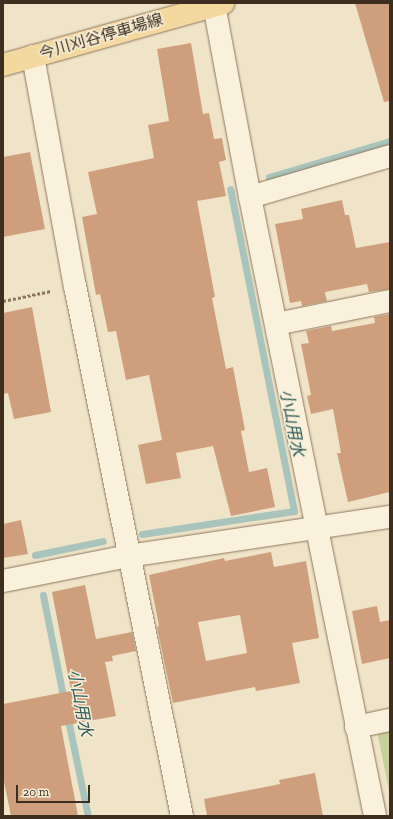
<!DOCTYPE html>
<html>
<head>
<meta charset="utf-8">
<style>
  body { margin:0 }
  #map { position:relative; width:393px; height:819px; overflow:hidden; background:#f0e4c8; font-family:"Zilla Slab","Noto Sans JP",serif }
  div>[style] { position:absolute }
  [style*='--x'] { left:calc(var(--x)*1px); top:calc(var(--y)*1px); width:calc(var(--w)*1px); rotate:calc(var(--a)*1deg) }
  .green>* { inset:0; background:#c9cf9b }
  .stream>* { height:7px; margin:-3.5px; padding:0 3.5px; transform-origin:3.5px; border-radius:3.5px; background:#a9c4bc }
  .building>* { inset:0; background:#cf9f7d }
  .path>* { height:2.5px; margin-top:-1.25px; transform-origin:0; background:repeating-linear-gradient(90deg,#8d765c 0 3px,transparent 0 5px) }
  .roads { filter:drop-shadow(0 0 1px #8d765c) drop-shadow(0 0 1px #8d765c) }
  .minor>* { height:22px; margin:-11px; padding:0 11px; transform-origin:11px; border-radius:11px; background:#faf1dc }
  .major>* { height:22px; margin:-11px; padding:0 11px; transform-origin:11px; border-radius:11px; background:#f3d9a0 }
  span { translate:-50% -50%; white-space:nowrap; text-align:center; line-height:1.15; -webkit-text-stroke:3px #f7eed8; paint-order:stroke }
  .street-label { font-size:16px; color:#3d2e20 }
  .water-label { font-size:17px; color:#2f5d5a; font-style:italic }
  .frame { position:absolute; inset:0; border:4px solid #3d2e20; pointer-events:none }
  .scale { position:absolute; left:16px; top:785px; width:74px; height:18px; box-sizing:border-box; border:2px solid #3d2e20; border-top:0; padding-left:5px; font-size:12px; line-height:14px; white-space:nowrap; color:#3d2e20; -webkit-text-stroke:3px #f7eed8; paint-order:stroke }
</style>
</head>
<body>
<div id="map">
  <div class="green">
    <i style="clip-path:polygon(390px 729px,390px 796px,377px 731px)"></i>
  </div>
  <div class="stream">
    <i style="--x:269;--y:177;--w:126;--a:-16.6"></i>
    <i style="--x:142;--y:534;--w:154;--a:-8.6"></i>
    <i style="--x:294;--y:511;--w:328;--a:-101.2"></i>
    <i style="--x:35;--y:555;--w:69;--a:-11.6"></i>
    <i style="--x:43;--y:595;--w:108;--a:78.8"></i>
    <i style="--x:67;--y:715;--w:103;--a:78.3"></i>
  </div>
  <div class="building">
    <i style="clip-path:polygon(355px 3px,390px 3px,390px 101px,384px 102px)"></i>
    <i style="clip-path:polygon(191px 43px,203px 114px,209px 113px,214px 139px,222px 138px,226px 160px,219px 162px,226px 196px,197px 201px,215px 297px,212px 298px,226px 369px,233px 367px,245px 430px,241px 431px,249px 472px,267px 468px,275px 507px,231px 516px,213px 446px,176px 453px,181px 478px,146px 484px,138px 445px,162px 440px,149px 375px,126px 380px,116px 331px,108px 332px,100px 294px,96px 295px,82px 217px,97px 214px,88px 172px,154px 158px,148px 125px,169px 121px,157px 49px)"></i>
    <i style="clip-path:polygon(30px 152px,45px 229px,3px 237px,3px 157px)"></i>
    <i style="clip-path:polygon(342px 200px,345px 215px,349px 215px,356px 248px,390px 242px,390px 289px,369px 292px,367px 284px,325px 292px,327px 301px,302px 306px,301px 301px,290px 303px,275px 224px,303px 219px,301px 209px)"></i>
    <i style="clip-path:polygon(32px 307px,51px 412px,14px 419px,8px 393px,3px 394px,3px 313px)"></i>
    <i style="clip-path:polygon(390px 314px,390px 492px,348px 502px,337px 453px,341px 453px,333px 409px,311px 414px,307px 396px,311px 395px,301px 344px,309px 343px,306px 331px,331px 326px,332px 331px,375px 323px,374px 317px)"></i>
    <i style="clip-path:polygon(21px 520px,28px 554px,3px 558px,3px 524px)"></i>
    <i style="clip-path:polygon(evenodd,271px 552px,274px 567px,306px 561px,319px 638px,292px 643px,300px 683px,256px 691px,255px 687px,173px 703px,157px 627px,159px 626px,149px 575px,224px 558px,225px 561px,271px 552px,240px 615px,247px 653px,206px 661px,198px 622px,240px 615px)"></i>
    <i style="clip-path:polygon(85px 585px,96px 639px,132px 632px,136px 651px,112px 656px,113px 661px,105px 662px,116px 716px,61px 726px,78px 816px,11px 816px,3px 777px,3px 704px,71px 691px,52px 592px)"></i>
    <i style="clip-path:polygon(377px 606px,380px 622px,390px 620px,390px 658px,362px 664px,352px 611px)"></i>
    <i style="clip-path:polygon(315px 773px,323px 816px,207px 816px,204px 799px,280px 784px,279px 780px)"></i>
  </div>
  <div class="path">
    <i style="--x:3;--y:301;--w:49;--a:-11.8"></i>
  </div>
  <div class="roads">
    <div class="minor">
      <i style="--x:214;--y:5;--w:195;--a:79.4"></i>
      <i style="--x:250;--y:197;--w:631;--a:78.58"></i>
      <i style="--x:33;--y:56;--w:234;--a:79.7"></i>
      <i style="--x:75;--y:286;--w:541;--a:78.59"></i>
      <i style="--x:250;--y:197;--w:146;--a:-16.3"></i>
      <i style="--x:276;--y:324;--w:116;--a:-11.4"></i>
      <i style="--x:3;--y:581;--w:127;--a:-11.3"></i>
      <i style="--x:128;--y:556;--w:265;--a:-8.5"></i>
      <i style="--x:356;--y:727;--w:35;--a:-12"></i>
    </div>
    <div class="major">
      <i style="--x:3;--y:65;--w:229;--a:-15.7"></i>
    </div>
  </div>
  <div class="street-label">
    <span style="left:101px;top:37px;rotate:-16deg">今川刈谷停車場線</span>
  </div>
  <div class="water-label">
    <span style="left:292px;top:423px;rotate:79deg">小山用水</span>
    <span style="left:80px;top:703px;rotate:79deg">小山用水</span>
  </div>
  <div class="frame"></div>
  <div class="scale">20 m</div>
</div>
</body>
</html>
